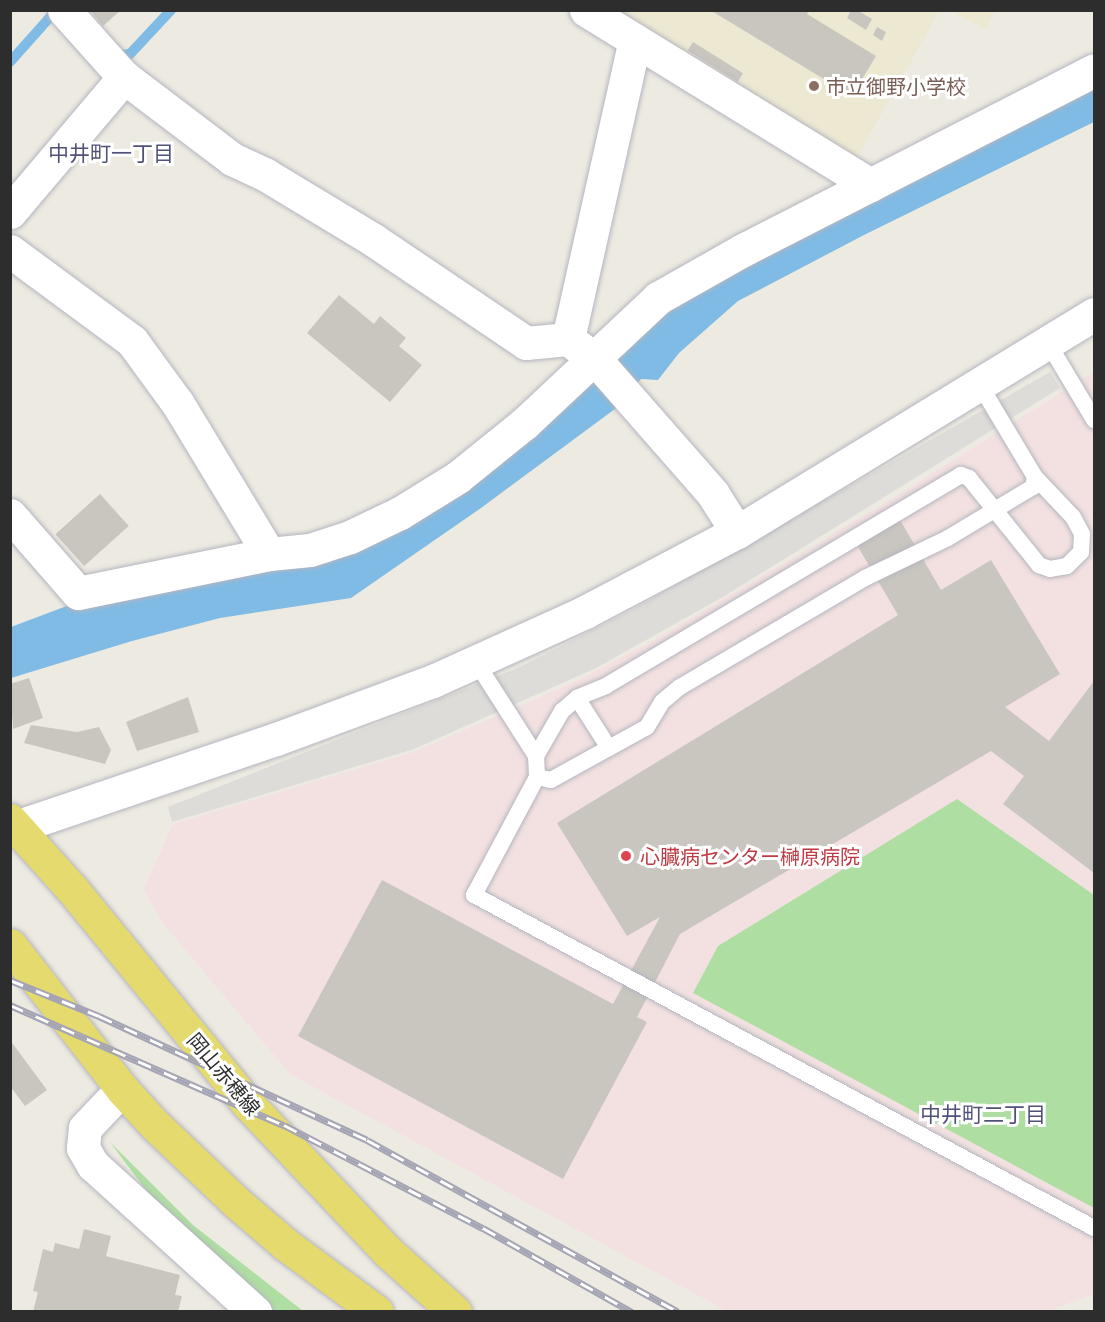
<!DOCTYPE html>
<html>
<head>
<meta charset="utf-8">
<style>
  body { margin:0 }
  #map { position:relative; width:1105px; height:1322px; overflow:hidden; background:#edeae1; font-family:"IBM Plex Sans","Noto Sans JP",sans-serif }
  div>[style] { position:absolute }
  [style*='--x'] { left:calc(var(--x)*1px); top:calc(var(--y)*1px); width:calc(var(--w)*1px); rotate:calc(var(--a)*1deg) }
  .education>* { inset:0; background:#ede8d2 }
  .medical>* { inset:0; background:#f2e1e0 }
  .green>* { inset:0; background:#afdea3 }
  .plaza>* { inset:0; background:#dedcd8 }
  .water>* { inset:0; background:#7fbbe5 }
  .stream>* { height:10px; margin:-5px; padding:0 5px; transform-origin:5px; border-radius:5px; background:#7fbbe5 }
  .building>* { inset:0; background:#c9c6c0; transform-origin:0 0 }
  .roads { filter:drop-shadow(0 0 2px #b4b5bf) drop-shadow(0 0 2px #b4b5bf) }
  .service>* { height:16px; margin:-8px; padding:0 8px; transform-origin:8px; border-radius:8px; background:#fff }
  .minor>* { height:33px; margin:-16.5px; padding:0 16.5px; transform-origin:16.5px; border-radius:16.5px; background:#fff }
  .tertiary>* { height:33px; margin:-16.5px; padding:0 16.5px; transform-origin:16.5px; border-radius:16.5px; background:#fff }
  .primary>* { height:33px; margin:-16.5px; padding:0 16.5px; transform-origin:16.5px; border-radius:16.5px; background:#e5da6e }
  .rail>* { height:7px; margin-top:-3.5px; transform-origin:0; background:repeating-linear-gradient(90deg,#fff 0 14px,#a4a4b5 0 28px); box-sizing:border-box; border-block:2px solid #a4a4b5 }
  .dots>* { width:16px; height:16px; translate:-50% -50%; box-sizing:border-box; border:3px solid #fff; border-radius:50% }
  span { translate:-50% -50%; white-space:nowrap; text-align:center; line-height:1.15; -webkit-text-stroke:6px #fff; paint-order:stroke }
  .education-label { font-size:20px; color:#785e54 }
  .left { translate:0 -50%; text-align:left }
  .health-label { font-size:20px; color:#be3a42 }
  .street-label { font-size:20px; color:#2d2d2d }
  .neighbourhood-label { font-size:21px; color:#51527a }
  .frame { position:absolute; inset:0; border:12px solid #2d2d2d; pointer-events:none }
</style>
</head>
<body>
<div id="map">
  <div class="education">
    <i style="clip-path:polygon(606px 11px,939px 11px,855px 161px)"></i>
    <i style="clip-path:polygon(950px 11px,995px 10px,995px 11px,986px 29px)"></i>
  </div>
  <div class="medical">
    <i style="clip-path:polygon(1094px 372px,1094px 1294px,1048px 1311px,727px 1311px,290px 1074px,161px 921px,144px 889px,173px 824px,414px 752px,577px 681px,663px 635px,880px 506px)"></i>
  </div>
  <div class="green">
    <i style="clip-path:polygon(957px 799px,1094px 895px,1094px 1208px,693px 993px,718px 946px)"></i>
    <i style="clip-path:polygon(110px 1142px,193px 1225px,303px 1311px,274px 1311px,186px 1234px,160px 1209px)"></i>
  </div>
  <div class="plaza">
    <i style="clip-path:polygon(1050px 372px,1060px 388px,723px 597px,596px 668px,414px 749px,172px 822px,168px 807px,520px 667px,632px 610px)"></i>
  </div>
  <div class="water">
    <i style="clip-path:polygon(1094px 81px,1094px 122px,864px 235px,738px 301px,679px 353px,658px 380px,641px 379px,619px 406px,481px 508px,351px 598px,220px 618px,132px 641px,11px 678px,11px 627px,72px 604px,310px 558px,580px 390px,622px 355px,650px 326px,690px 294px)"></i>
  </div>
  <div class="stream">
    <i style="--x:113;--y:56;--w:17;--a:-7"></i>
    <i style="--x:130;--y:54;--w:60;--a:-47"></i>
    <i style="--x:10;--y:62;--w:62;--a:-48.3"></i>
  </div>
  <div class="building">
    <i style="clip-path:polygon(90px 10px,121px 10px,103px 26px)"></i>
    <i style="clip-path:polygon(710px 10px,809px 10px,807px 14px,876px 56px,852px 96px)"></i>
    <i style="clip-path:polygon(851px 10px,857px 10px,872px 19px,866px 30px,847px 18px)"></i>
    <i style="clip-path:polygon(877px 27px,886px 32px,882px 41px,873px 35px)"></i>
    <i style="left:693px;top:42px;width:59px;height:10px;rotate:32deg"></i>
    <i style="clip-path:polygon(339px 295px,374px 324px,380px 316px,406px 338px,399px 346px,422px 365px,390px 402px,307px 333px)"></i>
    <i style="left:100px;top:494px;width:43px;height:60px;rotate:48deg"></i>
    <i style="clip-path:polygon(900px 520px,941px 590px,991px 560px,1060px 674px,1005px 707px,1049px 741px,1094px 681px,1094px 873px,1003px 804px,1024px 776px,991px 751px,680px 934px,637px 1017px,647px 1022px,563px 1179px,298px 1036px,382px 880px,613px 1004px,660px 917px,627px 936px,557px 823px,898px 615px,857px 545px)"></i>
    <i style="clip-path:polygon(29px 678px,43px 718px,13px 729px,10px 684px)"></i>
    <i style="clip-path:polygon(188px 697px,199px 732px,137px 751px,126px 722px)"></i>
    <i style="clip-path:polygon(31px 725px,77px 732px,99px 727px,111px 750px,105px 764px,24px 743px)"></i>
    <i style="clip-path:polygon(10px 1040px,47px 1090px,25px 1106px,10px 1086px)"></i>
    <i style="clip-path:polygon(84px 1229px,111px 1236px,106px 1256px,180px 1275px,175px 1295px,182px 1296px,178px 1312px,33px 1312px,38px 1292px,33px 1291px,43px 1249px,53px 1252px,55px 1243px,79px 1249px)"></i>
  </div>
  <div class="roads">
    <div class="service">
      <i style="--x:1048;--y:343;--w:90;--a:59.1"></i>
      <i style="--x:1035;--y:477;--w:55;--a:46.5"></i>
      <i style="--x:1073;--y:517;--w:19;--a:62"></i>
      <i style="--x:1082;--y:534;--w:18;--a:93"></i>
      <i style="--x:1081;--y:552;--w:20;--a:135"></i>
      <i style="--x:1067;--y:566;--w:17;--a:170"></i>
      <i style="--x:1050;--y:569;--w:12;--a:-160"></i>
      <i style="--x:1039;--y:565;--w:112;--a:-128.8"></i>
      <i style="--x:969;--y:478;--w:9;--a:-159"></i>
      <i style="--x:961;--y:475;--w:413;--a:149.3"></i>
      <i style="--x:606;--y:686;--w:31;--a:158"></i>
      <i style="--x:577;--y:698;--w:20;--a:139"></i>
      <i style="--x:562;--y:711;--w:52;--a:120"></i>
      <i style="--x:536;--y:756;--w:21;--a:87"></i>
      <i style="--x:537;--y:777;--w:134;--a:118.1"></i>
      <i style="--x:474;--y:895;--w:704;--a:28.24"></i>
      <i style="--x:476;--y:662;--w:112;--a:57.4"></i>
      <i style="--x:577;--y:698;--w:59;--a:57.4"></i>
      <i style="--x:609;--y:748;--w:43;--a:-28.9"></i>
      <i style="--x:647;--y:727;--w:29;--a:-59"></i>
      <i style="--x:662;--y:702;--w:23;--a:-40"></i>
      <i style="--x:680;--y:687;--w:215;--a:-30.5"></i>
      <i style="--x:865;--y:578;--w:92;--a:-25.7"></i>
      <i style="--x:948;--y:538;--w:99;--a:-31"></i>
      <i style="--x:1033;--y:487;--w:10;--a:-79"></i>
      <i style="--x:1035;--y:477;--w:107;--a:-120.9"></i>
      <i style="--x:537;--y:777;--w:14;--a:12"></i>
      <i style="--x:551;--y:780;--w:66;--a:-28.9"></i>
    </div>
    <div class="minor">
      <i style="--x:64;--y:10;--w:90;--a:48.2"></i>
      <i style="--x:124;--y:77;--w:136;--a:37.2"></i>
      <i style="--x:232;--y:159;--w:38;--a:25"></i>
      <i style="--x:266;--y:175;--w:124;--a:31.1"></i>
      <i style="--x:372;--y:239;--w:186;--a:34"></i>
      <i style="--x:526;--y:343;--w:42;--a:-5.4"></i>
      <i style="--x:568;--y:339;--w:34;--a:37"></i>
      <i style="--x:595;--y:359;--w:179;--a:48.8"></i>
      <i style="--x:713;--y:494;--w:45;--a:57.7"></i>
      <i style="--x:586;--y:10;--w:334;--a:31.6"></i>
      <i style="--x:10;--y:212;--w:177;--a:-49.8"></i>
      <i style="--x:10;--y:251;--w:152;--a:36.4"></i>
      <i style="--x:132;--y:341;--w:78;--a:53.9"></i>
      <i style="--x:178;--y:404;--w:175;--a:58.8"></i>
      <i style="--x:568;--y:339;--w:306;--a:-77.4"></i>
      <i style="--x:10;--y:515;--w:103;--a:48.9"></i>
      <i style="--x:78;--y:593;--w:195;--a:-11.5"></i>
      <i style="--x:269;--y:554;--w:41;--a:-5.6"></i>
      <i style="--x:310;--y:550;--w:42;--a:-18"></i>
      <i style="--x:350;--y:537;--w:55;--a:-25.6"></i>
      <i style="--x:400;--y:513;--w:68;--a:-31.8"></i>
      <i style="--x:458;--y:477;--w:86;--a:-38.9"></i>
      <i style="--x:525;--y:423;--w:183;--a:-43.2"></i>
      <i style="--x:658;--y:298;--w:98;--a:-29.5"></i>
      <i style="--x:743;--y:250;--w:394;--a:-27.1"></i>
      <i style="--x:122;--y:1089;--w:54;--a:133.5"></i>
      <i style="--x:85;--y:1128;--w:20;--a:96"></i>
      <i style="--x:83;--y:1148;--w:20;--a:60"></i>
      <i style="--x:93;--y:1165;--w:219;--a:42.2"></i>
    </div>
    <div class="tertiary">
      <i style="--x:10;--y:829;--w:281;--a:-18.7"></i>
      <i style="--x:276;--y:739;--w:167;--a:-20.3"></i>
      <i style="--x:433;--y:681;--w:167;--a:-24.4"></i>
      <i style="--x:585;--y:612;--w:172;--a:-27.8"></i>
      <i style="--x:737;--y:532;--w:418;--a:-31.4"></i>
    </div>
    <div class="primary">
      <i style="--x:10;--y:820;--w:93;--a:48.1"></i>
      <i style="--x:72;--y:889;--w:279;--a:50.7"></i>
      <i style="--x:249;--y:1105;--w:202;--a:46.6"></i>
      <i style="--x:388;--y:1252;--w:90;--a:41.8"></i>
      <i style="--x:10;--y:945;--w:182;--a:52.1"></i>
      <i style="--x:122;--y:1089;--w:49;--a:47.5"></i>
      <i style="--x:155;--y:1125;--w:112;--a:43.5"></i>
      <i style="--x:236;--y:1202;--w:65;--a:40.6"></i>
      <i style="--x:285;--y:1244;--w:114;--a:36.5"></i>
    </div>
  </div>
  <div class="rail">
    <i style="--x:10;--y:980;--w:96;--a:22"></i>
    <i style="--x:99;--y:1016;--w:295;--a:24.8"></i>
    <i style="--x:367;--y:1140;--w:355;--a:28.9"></i>
    <i style="--x:10;--y:1005;--w:299;--a:23.7"></i>
    <i style="--x:284;--y:1125;--w:224;--a:27.4"></i>
    <i style="--x:483;--y:1228;--w:171;--a:29.4"></i>
  </div>
  <div class="dots">
    <i style="left:814px;top:86px;background:#8d6e63"></i>
    <i style="left:626px;top:856px;background:#e0444e"></i>
  </div>
  <div class="education-label">
    <span class="left" style="left:826px;top:86px">市立御野小学校</span>
  </div>
  <div class="health-label">
    <span class="left" style="left:640px;top:856px">心臓病センター榊原病院</span>
  </div>
  <div class="street-label">
    <span style="left:224px;top:1074px;rotate:50deg">岡山赤穂線</span>
  </div>
  <div class="neighbourhood-label">
    <span style="left:111px;top:153px">中井町一丁目</span>
    <span style="left:983px;top:1114px">中井町二丁目</span>
  </div>
  <div class="frame"></div>
</div>
</body>
</html>
